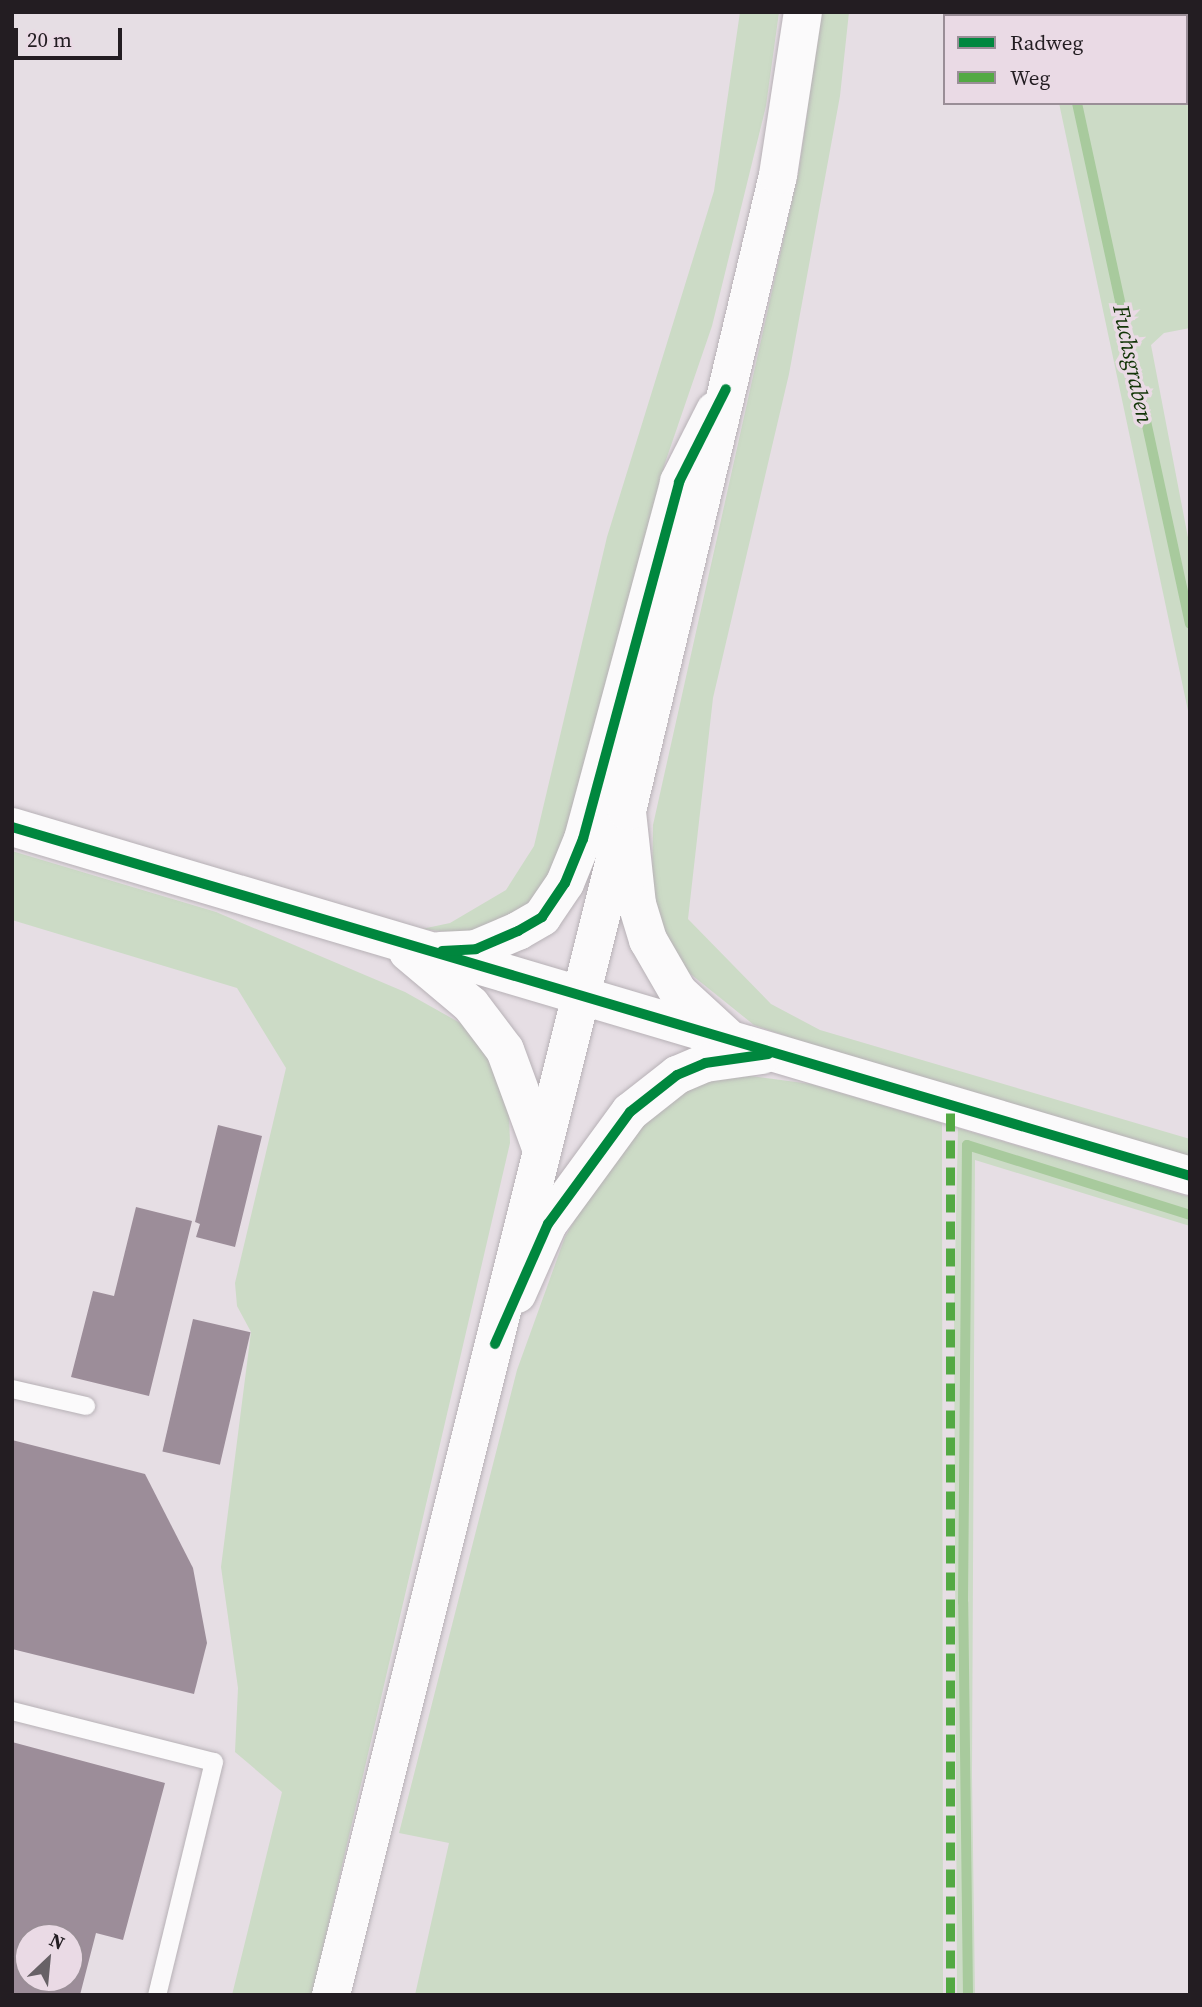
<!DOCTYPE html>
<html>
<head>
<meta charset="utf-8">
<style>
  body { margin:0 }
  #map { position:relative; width:1202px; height:2007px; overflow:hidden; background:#e6dee4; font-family:"Source Serif 4",serif }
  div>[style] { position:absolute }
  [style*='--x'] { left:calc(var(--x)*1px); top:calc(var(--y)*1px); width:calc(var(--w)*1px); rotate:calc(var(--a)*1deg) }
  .green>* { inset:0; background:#ccdbc6 }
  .stream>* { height:10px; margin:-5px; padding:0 5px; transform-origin:5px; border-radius:5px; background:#a8ca9d }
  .building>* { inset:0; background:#9c8d99; transform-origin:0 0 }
  .roads { filter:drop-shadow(0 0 2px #b7b1b6) drop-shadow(0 0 2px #b7b1b6) }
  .service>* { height:18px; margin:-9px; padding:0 9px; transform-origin:9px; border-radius:9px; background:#fbfafb }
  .tertiary>* { height:38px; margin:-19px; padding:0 19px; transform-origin:19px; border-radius:19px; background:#fbfafb }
  .secondary>* { height:38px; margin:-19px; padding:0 19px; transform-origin:19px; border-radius:19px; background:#fbfafb }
  .quiet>* { height:9px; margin-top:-4.5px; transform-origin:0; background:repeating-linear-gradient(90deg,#53a943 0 18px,transparent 0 27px) }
  .cycleway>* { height:10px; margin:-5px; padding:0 5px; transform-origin:5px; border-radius:5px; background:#00873e }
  span { translate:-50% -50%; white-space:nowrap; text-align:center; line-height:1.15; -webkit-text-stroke:7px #eadae5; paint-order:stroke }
  .water-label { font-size:23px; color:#113406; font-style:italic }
  .frame { position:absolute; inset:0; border:14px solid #231d22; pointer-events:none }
  .legend { position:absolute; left:943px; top:14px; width:245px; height:91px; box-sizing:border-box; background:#eadae5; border:2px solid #9a8e97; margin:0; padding:9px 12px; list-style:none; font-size:21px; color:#231d22 }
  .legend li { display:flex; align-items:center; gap:14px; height:35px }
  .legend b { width:35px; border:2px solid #9a8e97 }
  .north { position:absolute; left:14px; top:1923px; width:70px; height:70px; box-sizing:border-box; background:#eadae5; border:2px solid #9a8e97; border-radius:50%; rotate:26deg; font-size:19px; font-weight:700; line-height:28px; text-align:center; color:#231d22 }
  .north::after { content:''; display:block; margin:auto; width:24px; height:32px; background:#676166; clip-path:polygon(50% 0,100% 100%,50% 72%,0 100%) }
  .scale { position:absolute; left:14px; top:28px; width:108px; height:32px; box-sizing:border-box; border:4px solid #231d22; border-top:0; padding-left:9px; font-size:21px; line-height:24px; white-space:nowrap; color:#231d22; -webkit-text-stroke:5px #eadae5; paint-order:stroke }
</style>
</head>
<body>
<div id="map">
  <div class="green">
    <i style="clip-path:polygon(740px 12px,779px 12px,766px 106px,712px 326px,665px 463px,576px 816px,534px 904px,475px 935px,422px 929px,450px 923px,506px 890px,534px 846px,607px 537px,714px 191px)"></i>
    <i style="clip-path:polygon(821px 12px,849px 12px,840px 96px,789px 374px,713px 698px,688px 919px,771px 1004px,820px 1030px,1190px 1139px,1190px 1159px,882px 1070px,754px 1025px,688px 972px,662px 932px,652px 886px,653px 825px,799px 170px)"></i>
    <i style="clip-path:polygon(1040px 12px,1190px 12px,1190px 328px,1164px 333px,1151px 345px,1190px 548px,1190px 720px,1059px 103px,1186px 103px,1186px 16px)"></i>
    <i style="clip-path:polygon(12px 851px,216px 912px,405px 992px,462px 1024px,499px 1066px,508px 1087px,510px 1143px,312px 1995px,232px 1995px,282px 1792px,235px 1752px,238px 1688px,221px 1567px,251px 1332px,237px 1306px,235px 1283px,286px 1068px,237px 988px,12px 920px)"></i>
    <i style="clip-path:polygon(751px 1076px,811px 1084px,942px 1123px,943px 1995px,415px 1995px,449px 1843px,399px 1833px,517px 1370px,565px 1237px,615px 1150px,678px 1094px,712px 1080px)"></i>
    <i style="clip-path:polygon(958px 1128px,1190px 1197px,1190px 1226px,975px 1160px,972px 1775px,975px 1995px,957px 1995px,954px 1311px)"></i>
  </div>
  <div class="stream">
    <i style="--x:1058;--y:12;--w:4;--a:76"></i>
    <i style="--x:1077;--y:103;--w:533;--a:77.76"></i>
    <i style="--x:968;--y:1995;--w:393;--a:-90.7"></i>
    <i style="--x:963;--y:1602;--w:457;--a:-89.5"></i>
    <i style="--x:967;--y:1145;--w:234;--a:17.4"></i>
  </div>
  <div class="building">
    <i style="clip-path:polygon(218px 1125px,262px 1136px,235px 1247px,196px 1237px,200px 1224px,195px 1222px)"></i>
    <i style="clip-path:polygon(136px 1207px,192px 1221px,149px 1396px,71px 1377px,93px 1291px,114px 1296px)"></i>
    <i style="left:193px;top:1319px;width:59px;height:136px;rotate:13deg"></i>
    <i style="clip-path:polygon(12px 1440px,145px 1474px,193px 1568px,207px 1643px,194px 1694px,12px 1649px)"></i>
    <i style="clip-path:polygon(evenodd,12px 1742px,165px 1783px,123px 1940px,96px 1933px,80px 1995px,12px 1995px,12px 1742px,28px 1937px,70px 1937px,70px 1979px,28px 1979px,28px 1937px)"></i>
  </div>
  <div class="roads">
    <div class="service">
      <i style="--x:12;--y:1389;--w:76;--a:12.9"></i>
      <i style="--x:12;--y:1711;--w:208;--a:14.2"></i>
      <i style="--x:214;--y:1762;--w:240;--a:103.7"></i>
    </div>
    <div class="tertiary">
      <i style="--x:627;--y:812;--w:93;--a:83.8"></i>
      <i style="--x:637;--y:904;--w:38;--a:73"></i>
      <i style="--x:648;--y:940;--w:60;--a:60"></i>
      <i style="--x:678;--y:992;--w:65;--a:42.5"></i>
      <i style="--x:12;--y:827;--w:1229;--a:16.5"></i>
      <i style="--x:440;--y:951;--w:36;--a:-3"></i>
      <i style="--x:476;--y:949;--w:46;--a:-23.2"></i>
      <i style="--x:518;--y:931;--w:28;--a:-30"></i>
      <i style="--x:542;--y:917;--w:41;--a:-55.9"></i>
      <i style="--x:565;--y:883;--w:48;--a:-67.8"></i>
      <i style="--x:583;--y:839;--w:370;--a:-74.9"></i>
      <i style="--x:679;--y:482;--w:80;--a:-63.1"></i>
      <i style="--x:408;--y:952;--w:82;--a:40.1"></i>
      <i style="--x:471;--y:1005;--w:56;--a:52.9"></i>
      <i style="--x:505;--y:1050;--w:104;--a:69.8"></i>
      <i style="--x:517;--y:1294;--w:77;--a:-66.1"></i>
      <i style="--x:548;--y:1224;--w:139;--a:-53.8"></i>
      <i style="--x:630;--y:1112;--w:60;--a:-38.2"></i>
      <i style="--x:677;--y:1075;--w:30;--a:-23"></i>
      <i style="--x:705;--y:1063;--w:58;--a:-8"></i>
    </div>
    <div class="secondary">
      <i style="--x:331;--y:1995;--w:1220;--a:-75.96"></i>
      <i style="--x:627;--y:811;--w:654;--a:-76.64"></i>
      <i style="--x:778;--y:175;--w:165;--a:-81.3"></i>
    </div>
  </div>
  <div class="quiet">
    <i style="--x:950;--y:1995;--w:891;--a:-90"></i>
  </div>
  <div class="cycleway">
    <i style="--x:12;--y:827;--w:1229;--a:16.5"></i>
    <i style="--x:442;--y:951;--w:34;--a:-3"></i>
    <i style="--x:476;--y:949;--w:46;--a:-23.2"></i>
    <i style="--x:518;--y:931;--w:28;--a:-30"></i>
    <i style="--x:542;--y:917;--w:41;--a:-55.9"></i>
    <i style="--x:565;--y:883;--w:48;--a:-67.8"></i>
    <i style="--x:583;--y:839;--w:370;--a:-74.9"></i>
    <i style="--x:679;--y:482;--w:104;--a:-63.2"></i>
    <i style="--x:495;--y:1344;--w:131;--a:-66.2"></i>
    <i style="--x:548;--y:1224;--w:139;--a:-53.8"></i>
    <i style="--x:630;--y:1112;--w:60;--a:-38.2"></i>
    <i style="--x:677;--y:1075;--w:30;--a:-23"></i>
    <i style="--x:705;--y:1063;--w:64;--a:-8.1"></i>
  </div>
  <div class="water-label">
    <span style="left:1133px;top:364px;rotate:78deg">Fuchsgraben</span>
  </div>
  <div class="frame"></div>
  <ul class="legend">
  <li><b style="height:9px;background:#00873e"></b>Radweg</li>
  <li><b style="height:9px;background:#53a943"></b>Weg</li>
  </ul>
  <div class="north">N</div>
  <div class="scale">20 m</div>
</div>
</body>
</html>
